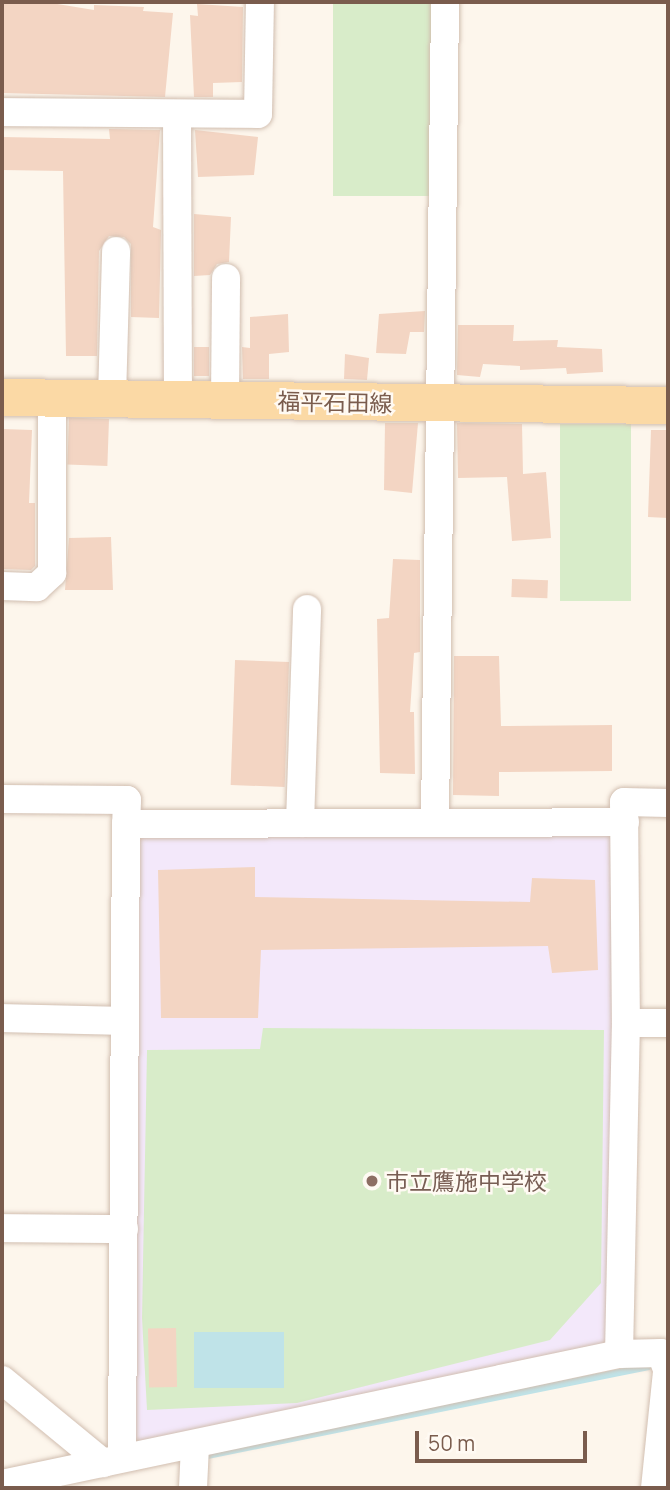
<!DOCTYPE html>
<html>
<head>
<meta charset="utf-8">
<style>
  body { margin:0 }
  #map { position:relative; width:670px; height:1490px; overflow:hidden; background:#fdf6ec; font-family:Manrope,"Noto Sans JP",sans-serif }
  div>[style] { position:absolute }
  [style*='--x'] { left:calc(var(--x)*1px); top:calc(var(--y)*1px); width:calc(var(--w)*1px); rotate:calc(var(--a)*1deg) }
  .education>* { inset:0; background:#f3e8fa }
  .green>* { inset:0; background:#d8ecc9; transform-origin:0 0 }
  .water>* { inset:0; background:#bfe3e8; transform-origin:0 0 }
  .stream>* { height:7px; margin:-3.5px; padding:0 3.5px; transform-origin:3.5px; border-radius:3.5px; background:#bfe3e8 }
  .building>* { inset:0; background:#f3d5c3; transform-origin:0 0 }
  .roads { filter:drop-shadow(0 0 2px #d1beb0) drop-shadow(0 0 2px #d1beb0) }
  .minor>* { height:28px; margin:-14px; padding:0 14px; transform-origin:14px; border-radius:14px; background:#fff }
  .major>* { height:37px; margin:-18.5px; padding:0 18.5px; transform-origin:18.5px; border-radius:18.5px; background:#fbd9a5 }
  .dots>* { width:19px; height:19px; translate:-50% -50%; box-sizing:border-box; border:4px solid #fffaf3; border-radius:50% }
  span { translate:-50% -50%; white-space:nowrap; text-align:center; line-height:1.15; -webkit-text-stroke:5px #fffaf3; paint-order:stroke }
  .street-label { font-size:23px; color:#7a5c4d }
  .education-label { font-size:23px; color:#785e54 }
  .left { translate:0 -50%; text-align:left }
  .frame { position:absolute; inset:0; border:4px solid #7a5c4d; pointer-events:none }
  .scale { position:absolute; left:415px; top:1431px; width:172px; height:32px; box-sizing:border-box; border:4px solid #7a5c4d; border-top:0; padding-left:9px; font-size:21px; line-height:24px; white-space:nowrap; color:#7a5c4d; -webkit-text-stroke:5px #fffaf3; paint-order:stroke }
</style>
</head>
<body>
<div id="map">
  <div class="education">
    <i style="clip-path:polygon(618px 829px,610px 1347px,132px 1448px,133px 835px)"></i>
  </div>
  <div class="green">
    <i style="left:333px;top:2px;width:104px;height:194px"></i>
    <i style="left:560px;top:424px;width:71px;height:177px"></i>
    <i style="clip-path:polygon(263px 1028px,604px 1030px,601px 1283px,550px 1340px,297px 1403px,147px 1410px,142px 1318px,147px 1050px,260px 1049px)"></i>
  </div>
  <div class="water">
    <i style="left:194px;top:1332px;width:90px;height:56px"></i>
  </div>
  <div class="stream">
    <i style="--x:202;--y:1456;--w:454;--a:-11.4"></i>
  </div>
  <div class="building">
    <i style="clip-path:polygon(3px 2px,45px 2px,94px 10px,94px 5px,144px 7px,143px 11px,173px 13px,165px 97px,2px 93px)"></i>
    <i style="clip-path:polygon(197px 4px,243px 7px,242px 82px,213px 83px,213px 97px,194px 97px,190px 15px,198px 16px)"></i>
    <i style="clip-path:polygon(109px 129px,160px 130px,153px 227px,161px 230px,159px 318px,131px 317px,131px 244px,124px 237px,109px 236px,99px 251px,97px 356px,66px 356px,63px 171px,2px 170px,2px 137px,110px 139px)"></i>
    <i style="clip-path:polygon(195px 130px,258px 137px,254px 175px,198px 177px)"></i>
    <i style="clip-path:polygon(194px 214px,231px 217px,229px 262px,217px 264px,210px 275px,194px 276px)"></i>
    <i style="clip-path:polygon(425px 311px,424px 332px,410px 332px,406px 354px,376px 353px,379px 314px)"></i>
    <i style="clip-path:polygon(288px 314px,289px 352px,269px 354px,269px 379px,243px 379px,242px 347px,250px 348px,250px 317px)"></i>
    <i style="clip-path:polygon(458px 325px,514px 325px,513px 341px,558px 340px,557px 347px,602px 349px,603px 372px,567px 374px,566px 368px,520px 370px,520px 366px,483px 364px,480px 377px,457px 375px)"></i>
    <i style="left:194px;top:347px;width:15px;height:29px"></i>
    <i style="clip-path:polygon(345px 354px,369px 358px,367px 380px,344px 379px)"></i>
    <i style="left:109px;top:419px;width:47px;height:40px;rotate:92deg"></i>
    <i style="clip-path:polygon(385px 423px,418px 423px,412px 493px,384px 490px)"></i>
    <i style="clip-path:polygon(457px 423px,522px 424px,523px 474px,546px 472px,551px 538px,512px 541px,507px 477px,458px 478px)"></i>
    <i style="clip-path:polygon(2px 429px,32px 430px,29px 503px,35px 503px,35px 566px,31px 570px,2px 569px)"></i>
    <i style="clip-path:polygon(651px 430px,667px 430px,668px 518px,648px 517px)"></i>
    <i style="clip-path:polygon(111px 537px,113px 590px,65px 590px,69px 538px)"></i>
    <i style="clip-path:polygon(393px 559px,420px 560px,420px 652px,414px 653px,410px 712px,414px 712px,415px 774px,380px 773px,377px 619px,389px 618px)"></i>
    <i style="left:512px;top:579px;width:36px;height:18px;rotate:2deg"></i>
    <i style="clip-path:polygon(454px 656px,499px 656px,501px 726px,612px 725px,612px 771px,499px 772px,499px 796px,453px 795px)"></i>
    <i style="left:289px;top:662px;width:125px;height:54px;rotate:92deg"></i>
    <i style="clip-path:polygon(255px 867px,255px 897px,530px 902px,532px 878px,595px 880px,598px 970px,552px 973px,548px 946px,261px 950px,258px 1018px,161px 1018px,158px 870px)"></i>
    <i style="left:176px;top:1328px;width:59px;height:28px;rotate:89deg"></i>
  </div>
  <div class="roads">
    <div class="minor">
      <i style="--x:2;--y:112;--w:256;--a:0.4"></i>
      <i style="--x:258;--y:114;--w:112;--a:-89"></i>
      <i style="--x:177;--y:115;--w:284;--a:89.8"></i>
      <i style="--x:112;--y:398;--w:147;--a:-88.4"></i>
      <i style="--x:225;--y:400;--w:122;--a:-89.5"></i>
      <i style="--x:2;--y:586;--w:35;--a:2"></i>
      <i style="--x:37;--y:587;--w:21;--a:-43"></i>
      <i style="--x:52;--y:573;--w:175;--a:-90"></i>
      <i style="--x:2;--y:799;--w:125;--a:0.5"></i>
      <i style="--x:127;--y:800;--w:24;--a:92"></i>
      <i style="--x:126;--y:824;--w:499;--a:-0.2"></i>
      <i style="--x:668;--y:803;--w:44;--a:-178.7"></i>
      <i style="--x:624;--y:802;--w:221;--a:89.5"></i>
      <i style="--x:626;--y:1023;--w:42;--a:0"></i>
      <i style="--x:435;--y:822;--w:820;--a:-89.3"></i>
      <i style="--x:300;--y:823;--w:214;--a:-88.1"></i>
      <i style="--x:2;--y:1018;--w:121;--a:1.4"></i>
      <i style="--x:2;--y:1228;--w:122;--a:0.5"></i>
      <i style="--x:619;--y:1354;--w:42;--a:-1.4"></i>
      <i style="--x:661;--y:1353;--w:20;--a:70"></i>
      <i style="--x:2;--y:1380;--w:131;--a:39.4"></i>
      <i style="--x:122;--y:1458;--w:634;--a:-89.64"></i>
      <i style="--x:2;--y:1484;--w:631;--a:-11.9"></i>
      <i style="--x:619;--y:1354;--w:331;--a:-88.8"></i>
      <i style="--x:193;--y:1488;--w:42;--a:-87.3"></i>
      <i style="--x:655;--y:1488;--w:117;--a:-84.1"></i>
    </div>
    <div class="major">
      <i style="--x:2;--y:397;--w:666;--a:0.69"></i>
    </div>
  </div>
  <div class="dots">
    <i style="left:372px;top:1181px;background:#8d6e63"></i>
  </div>
  <div class="street-label">
    <span style="left:335px;top:402px;rotate:1deg">福平石田線</span>
  </div>
  <div class="education-label">
    <span class="left" style="left:386px;top:1181px">市立鷹施中学校</span>
  </div>
  <div class="frame"></div>
  <div class="scale">50 m</div>
</div>
</body>
</html>
